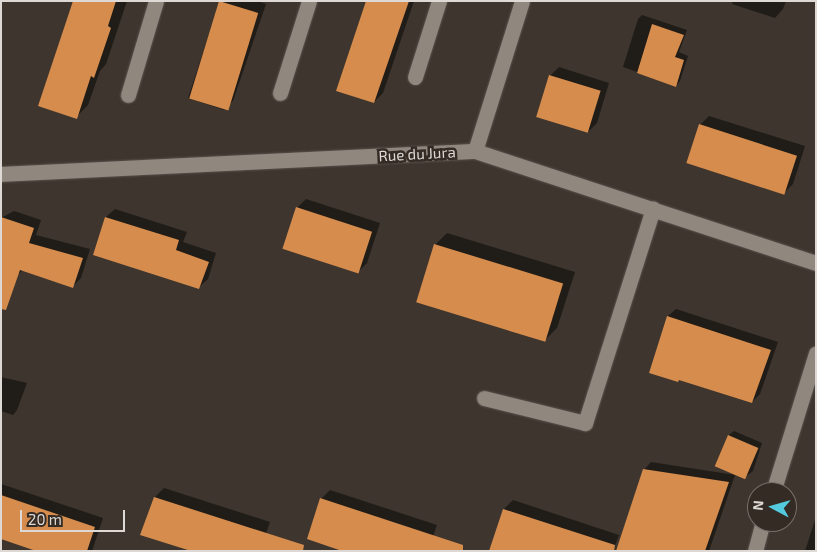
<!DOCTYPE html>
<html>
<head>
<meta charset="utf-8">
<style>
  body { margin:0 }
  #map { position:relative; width:817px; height:552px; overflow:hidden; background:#3d352e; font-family:"Exo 2",sans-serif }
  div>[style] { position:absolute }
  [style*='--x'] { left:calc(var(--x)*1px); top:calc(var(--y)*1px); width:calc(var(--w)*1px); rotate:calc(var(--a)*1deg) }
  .shadow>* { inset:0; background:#0007 }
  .building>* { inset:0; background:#d68c4c; transform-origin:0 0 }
  .roads { filter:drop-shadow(0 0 1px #58514b) drop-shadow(0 0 1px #58514b) }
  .minor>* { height:15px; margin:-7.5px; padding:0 7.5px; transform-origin:7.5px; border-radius:7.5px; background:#90877f }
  span { translate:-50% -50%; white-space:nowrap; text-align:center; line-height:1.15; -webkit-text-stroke:5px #332b24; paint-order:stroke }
  .street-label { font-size:15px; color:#ded9d5 }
  .frame { position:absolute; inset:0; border:2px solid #ded9d5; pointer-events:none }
  .north { position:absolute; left:747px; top:482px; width:50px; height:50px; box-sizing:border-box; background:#332b24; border:1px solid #77716b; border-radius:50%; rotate:276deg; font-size:14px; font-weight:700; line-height:20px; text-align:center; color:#ded9d5 }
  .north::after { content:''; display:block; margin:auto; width:18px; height:22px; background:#54cade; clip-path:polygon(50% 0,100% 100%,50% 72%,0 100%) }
  .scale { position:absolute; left:20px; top:510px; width:105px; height:22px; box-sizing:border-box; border:2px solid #ded9d5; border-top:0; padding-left:6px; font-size:15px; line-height:18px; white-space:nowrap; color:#ded9d5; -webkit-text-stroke:4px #332b24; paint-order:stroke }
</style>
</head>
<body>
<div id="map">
  <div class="shadow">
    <i style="clip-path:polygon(74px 1px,127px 1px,106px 64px,100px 71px,88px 105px,76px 117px)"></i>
    <i style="clip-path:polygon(220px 1px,258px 1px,266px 4px,233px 101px,224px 110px,188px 98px)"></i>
    <i style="clip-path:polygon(367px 1px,414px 1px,383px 93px,374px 102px)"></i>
    <i style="clip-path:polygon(733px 1px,786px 1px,783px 9px,775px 18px,732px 4px)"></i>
    <i style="clip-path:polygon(642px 15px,687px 30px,679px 52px,688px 56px,680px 81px,676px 86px,623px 67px,638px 19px)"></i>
    <i style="clip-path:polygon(559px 67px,609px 83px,597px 123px,588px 132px,550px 76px)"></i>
    <i style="clip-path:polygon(709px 116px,805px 146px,793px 184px,784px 193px,700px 125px)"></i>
    <i style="clip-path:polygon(306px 199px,380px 223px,367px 263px,358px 272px,297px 208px)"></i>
    <i style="clip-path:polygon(115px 209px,187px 232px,183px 242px,216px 253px,208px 279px,199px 287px,95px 254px,106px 217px)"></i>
    <i style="clip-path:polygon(14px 211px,41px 220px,36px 235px,90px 249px,81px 278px,73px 286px,23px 270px,17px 275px,1px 218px)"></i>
    <i style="clip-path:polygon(447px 233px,575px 272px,557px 328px,545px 340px,435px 245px)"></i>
    <i style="clip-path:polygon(676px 309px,778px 342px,760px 394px,752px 402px,668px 316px)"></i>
    <i style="clip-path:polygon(1px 377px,27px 383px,17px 410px,13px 415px,1px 411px)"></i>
    <i style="clip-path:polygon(734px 431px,762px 443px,753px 471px,748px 475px,719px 466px,729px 435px)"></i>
    <i style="clip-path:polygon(651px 462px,735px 475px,709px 551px,637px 551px,644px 470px)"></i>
    <i style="clip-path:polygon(1px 484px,103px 518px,92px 551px,40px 551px,1px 537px)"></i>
    <i style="clip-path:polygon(164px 488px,270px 522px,260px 551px,155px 497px)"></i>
    <i style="clip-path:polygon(330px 490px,437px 525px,428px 551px,321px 499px)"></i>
    <i style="clip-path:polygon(513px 500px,619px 535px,613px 551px,504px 509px)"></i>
    <i style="clip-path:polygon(816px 519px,816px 551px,805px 551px,815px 520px)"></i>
  </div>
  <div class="building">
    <i style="clip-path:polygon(73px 1px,116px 1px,108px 26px,111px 28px,94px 78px,91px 76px,77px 119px,38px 106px)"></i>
    <i style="left:219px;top:1px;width:41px;height:102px;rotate:17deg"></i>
    <i style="clip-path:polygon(366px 1px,409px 1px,374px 103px,336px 91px)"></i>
    <i style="clip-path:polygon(652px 24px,684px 35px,675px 57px,684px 60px,676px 87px,637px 73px)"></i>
    <i style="left:549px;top:75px;width:54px;height:44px;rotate:17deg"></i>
    <i style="left:699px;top:124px;width:103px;height:41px;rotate:18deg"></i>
    <i style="left:296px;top:207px;width:80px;height:44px;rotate:18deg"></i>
    <i style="clip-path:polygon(1px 217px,34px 228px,29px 243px,83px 258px,73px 288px,20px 270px,6px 310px,1px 309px)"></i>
    <i style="clip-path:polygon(105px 217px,179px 240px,176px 250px,209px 262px,199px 289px,93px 255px)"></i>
    <i style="left:434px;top:244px;width:135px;height:61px;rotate:17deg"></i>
    <i style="clip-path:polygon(667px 316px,771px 350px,752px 403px,679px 380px,678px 382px,649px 373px)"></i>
    <i style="left:728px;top:435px;width:33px;height:34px;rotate:23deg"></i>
    <i style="clip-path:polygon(643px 469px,729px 482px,705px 551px,616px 551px)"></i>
    <i style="clip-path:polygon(1px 495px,95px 527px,87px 551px,36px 551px,1px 539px)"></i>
    <i style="clip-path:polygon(154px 497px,304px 545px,303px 551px,191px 551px,140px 535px)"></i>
    <i style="clip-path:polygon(320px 498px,463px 545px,463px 551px,342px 551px,307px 539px)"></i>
    <i style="clip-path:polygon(503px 509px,615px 545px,614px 551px,489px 551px)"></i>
  </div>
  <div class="roads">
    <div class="minor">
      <i style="--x:415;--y:77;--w:80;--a:-72.5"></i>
      <i style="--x:280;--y:93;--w:96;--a:-72.5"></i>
      <i style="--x:128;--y:95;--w:98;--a:-73.4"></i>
      <i style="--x:475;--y:151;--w:157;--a:-72.6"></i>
      <i style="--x:1;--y:174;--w:475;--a:-2.8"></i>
      <i style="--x:475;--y:151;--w:359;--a:18.2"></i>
      <i style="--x:484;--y:398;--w:104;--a:13.9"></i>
      <i style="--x:585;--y:423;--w:225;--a:-72.4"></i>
      <i style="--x:773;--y:492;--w:145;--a:-72.8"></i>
      <i style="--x:755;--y:551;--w:30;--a:-75"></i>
    </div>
  </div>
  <div class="street-label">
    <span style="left:417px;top:154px;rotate:-3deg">Rue du Jura</span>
  </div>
  <div class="frame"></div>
  <div class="north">N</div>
  <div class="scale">20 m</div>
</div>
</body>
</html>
